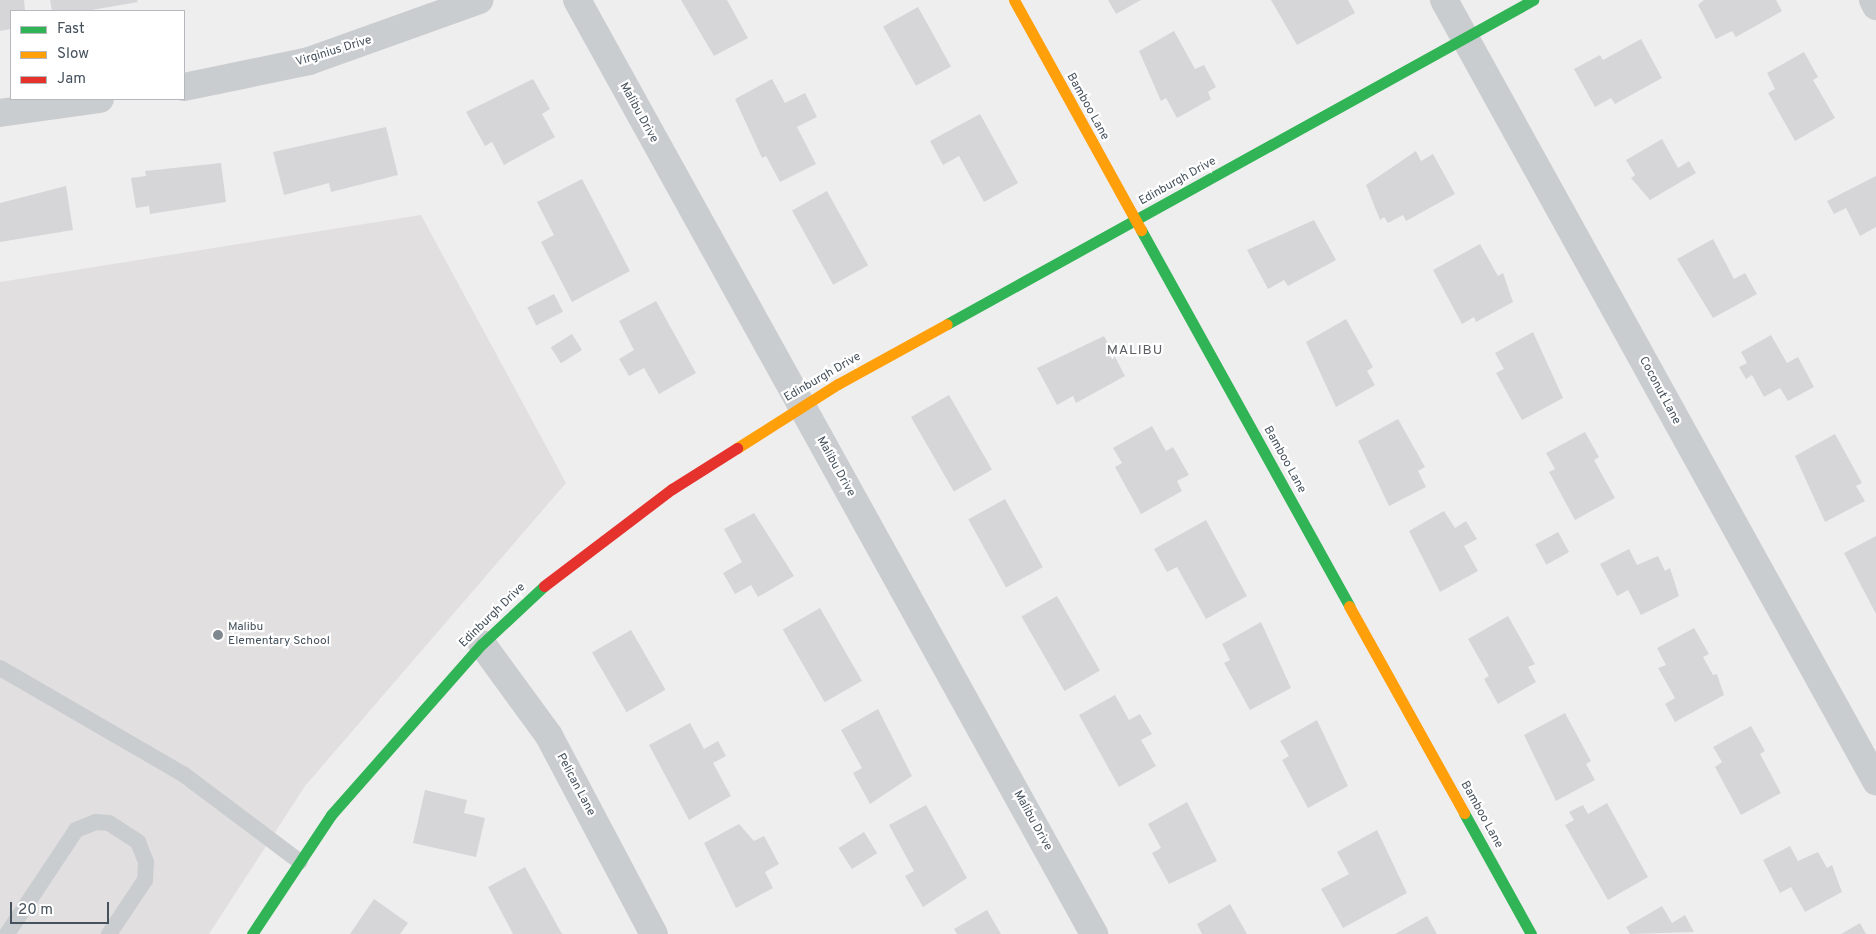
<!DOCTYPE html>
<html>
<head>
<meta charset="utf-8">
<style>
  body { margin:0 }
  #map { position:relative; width:1876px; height:934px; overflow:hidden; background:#efeeee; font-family:Overpass,sans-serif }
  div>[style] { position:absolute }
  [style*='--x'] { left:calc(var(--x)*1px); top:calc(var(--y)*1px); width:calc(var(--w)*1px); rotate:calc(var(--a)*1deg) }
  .education>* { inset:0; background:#e1dfe0 }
  .building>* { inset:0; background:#d6d6d9; transform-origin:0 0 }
  .lane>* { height:16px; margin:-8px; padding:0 8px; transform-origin:8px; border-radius:8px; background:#cacdd0 }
  .street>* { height:28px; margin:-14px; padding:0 14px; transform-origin:14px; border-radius:14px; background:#cacdd0 }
  .fast>* { height:11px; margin:-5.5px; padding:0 5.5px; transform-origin:5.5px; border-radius:5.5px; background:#30b455 }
  .slow>* { height:11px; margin:-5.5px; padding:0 5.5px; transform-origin:5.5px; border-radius:5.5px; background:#ff9f0a }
  .jam>* { height:11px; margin:-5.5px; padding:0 5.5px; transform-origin:5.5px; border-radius:5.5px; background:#e5322d }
  .dots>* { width:14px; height:14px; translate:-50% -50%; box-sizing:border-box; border:2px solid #fff; border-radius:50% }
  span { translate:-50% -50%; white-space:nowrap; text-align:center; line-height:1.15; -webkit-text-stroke:4.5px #fff; paint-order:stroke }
  .street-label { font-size:12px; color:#45515c }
  .poi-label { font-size:12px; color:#45515c }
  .left { translate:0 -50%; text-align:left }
  .neighbourhood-label { font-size:14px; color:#5a5e63; letter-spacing:1px }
  .legend { position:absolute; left:10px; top:10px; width:175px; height:90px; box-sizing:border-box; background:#fff; border:1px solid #b5b9be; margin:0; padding:6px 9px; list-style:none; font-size:15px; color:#45515c }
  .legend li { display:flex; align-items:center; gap:10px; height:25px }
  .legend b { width:25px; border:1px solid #b5b9be }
  .scale { position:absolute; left:10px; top:902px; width:99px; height:22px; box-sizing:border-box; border:2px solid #45515c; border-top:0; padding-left:6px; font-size:15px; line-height:18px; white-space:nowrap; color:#45515c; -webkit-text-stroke:4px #fff; paint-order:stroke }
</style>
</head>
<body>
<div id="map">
  <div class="education">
    <i style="clip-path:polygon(421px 215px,566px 483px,305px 786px,209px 934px,0 934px,0 282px)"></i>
  </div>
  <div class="building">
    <i style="clip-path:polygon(0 0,24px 0,25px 11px,11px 11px,11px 29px,0 31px)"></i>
    <i style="clip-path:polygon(50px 0,137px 0,138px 2px,86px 11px,52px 11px)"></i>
    <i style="clip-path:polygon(681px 0,727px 0,748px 38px,714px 56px)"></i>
    <i style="clip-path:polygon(1108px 0,1141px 0,1116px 14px)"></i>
    <i style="clip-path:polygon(1271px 0,1348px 0,1355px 13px,1297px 45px)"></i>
    <i style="clip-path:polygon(1704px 0,1776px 0,1782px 11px,1736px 37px,1732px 31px,1716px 39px,1698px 5px)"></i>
    <i style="left:918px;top:7px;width:68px;height:40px;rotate:61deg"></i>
    <i style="clip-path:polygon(1174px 31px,1195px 69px,1204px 65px,1216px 87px,1208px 92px,1211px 99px,1177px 118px,1166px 98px,1161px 101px,1139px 51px)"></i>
    <i style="clip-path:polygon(1641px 39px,1662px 78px,1615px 104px,1611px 98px,1595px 107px,1574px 69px,1600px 55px,1603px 60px)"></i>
    <i style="clip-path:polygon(1804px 52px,1818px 77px,1813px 80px,1835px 118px,1795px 141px,1768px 93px,1775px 89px,1767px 73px)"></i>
    <i style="clip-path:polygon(533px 79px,550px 109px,542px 114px,555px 137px,504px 165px,492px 142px,485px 146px,466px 112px)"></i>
    <i style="clip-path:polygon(772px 79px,785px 103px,805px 93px,817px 117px,797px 127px,816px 164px,780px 182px,766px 156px,762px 158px,735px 99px)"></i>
    <i style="clip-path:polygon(980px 114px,1018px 183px,984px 202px,959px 156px,943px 165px,930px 141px)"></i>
    <i style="clip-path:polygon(386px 127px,398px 175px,331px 192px,329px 183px,284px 195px,273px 152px)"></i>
    <i style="clip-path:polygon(1662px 139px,1678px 168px,1689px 161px,1696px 173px,1650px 200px,1631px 178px,1635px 175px,1626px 160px)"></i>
    <i style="clip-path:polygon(1416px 151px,1421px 161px,1433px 154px,1455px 194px,1406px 221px,1403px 215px,1388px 223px,1384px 217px,1380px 220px,1366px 185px)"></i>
    <i style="clip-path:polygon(221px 163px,226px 202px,150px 214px,149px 206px,136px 208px,131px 178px,146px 176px,145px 171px)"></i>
    <i style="clip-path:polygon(1876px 176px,1876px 227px,1860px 236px,1846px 208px,1834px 214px,1827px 201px)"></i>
    <i style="clip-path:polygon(582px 179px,630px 271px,572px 302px,541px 242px,554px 235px,537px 202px)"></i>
    <i style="clip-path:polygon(66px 186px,73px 230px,0 242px,0 203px)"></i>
    <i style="left:827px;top:191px;width:85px;height:40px;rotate:61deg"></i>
    <i style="clip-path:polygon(1314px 220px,1336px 260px,1288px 286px,1284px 280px,1268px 289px,1247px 250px)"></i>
    <i style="clip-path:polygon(1713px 239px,1734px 279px,1745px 273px,1757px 294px,1713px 318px,1677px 259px)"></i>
    <i style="clip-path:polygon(1480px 244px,1498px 276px,1503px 273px,1513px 302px,1476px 322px,1474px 317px,1462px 324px,1433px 270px)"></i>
    <i style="left:554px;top:294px;width:20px;height:30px;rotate:63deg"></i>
    <i style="clip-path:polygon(656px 301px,696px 373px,659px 394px,644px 368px,629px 376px,619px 359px,634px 350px,619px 321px)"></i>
    <i style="clip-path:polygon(1346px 319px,1373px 367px,1367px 371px,1375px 385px,1336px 407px,1306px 342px)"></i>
    <i style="clip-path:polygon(1533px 332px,1563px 398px,1522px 420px,1496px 373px,1504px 369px,1495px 353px)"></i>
    <i style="left:572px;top:334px;width:19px;height:25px;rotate:58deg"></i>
    <i style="clip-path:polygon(1771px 335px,1787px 363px,1798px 357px,1814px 387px,1788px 401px,1780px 388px,1764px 397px,1752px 375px,1746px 379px,1739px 367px,1747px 363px,1741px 352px)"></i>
    <i style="clip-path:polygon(1104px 336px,1125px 376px,1076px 403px,1073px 396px,1057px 405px,1037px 368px)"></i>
    <i style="left:949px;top:395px;width:86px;height:44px;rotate:60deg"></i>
    <i style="clip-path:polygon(1398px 419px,1425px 467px,1418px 471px,1426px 487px,1389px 506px,1358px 441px)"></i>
    <i style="clip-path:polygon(1152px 426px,1166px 451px,1173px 447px,1189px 475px,1177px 481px,1182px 491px,1141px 514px,1115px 467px,1122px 463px,1113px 448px)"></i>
    <i style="clip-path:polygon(1585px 432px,1599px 457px,1594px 460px,1615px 498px,1575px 520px,1549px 472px,1555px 469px,1546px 453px)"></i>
    <i style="clip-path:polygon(1835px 434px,1862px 483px,1856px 486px,1865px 501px,1825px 522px,1795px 456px)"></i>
    <i style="left:1005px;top:499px;width:78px;height:42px;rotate:61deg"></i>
    <i style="clip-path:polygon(1444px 511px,1455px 528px,1466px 521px,1477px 539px,1464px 546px,1478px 571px,1440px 592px,1409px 531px)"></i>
    <i style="clip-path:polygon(754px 513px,794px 576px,758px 597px,751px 585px,735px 594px,723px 573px,742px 562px,724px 529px)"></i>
    <i style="clip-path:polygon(1206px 520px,1247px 596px,1206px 619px,1177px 567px,1167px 572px,1154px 549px)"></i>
    <i style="left:1558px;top:532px;width:23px;height:26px;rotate:61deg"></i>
    <i style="clip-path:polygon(1876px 536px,1876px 614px,1844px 553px)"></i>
    <i style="clip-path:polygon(1629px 549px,1637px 565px,1658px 556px,1665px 571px,1670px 568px,1679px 596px,1641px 615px,1628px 590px,1617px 596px,1600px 564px)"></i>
    <i style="left:1057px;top:596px;width:86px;height:41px;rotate:60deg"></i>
    <i style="left:820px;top:608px;width:84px;height:43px;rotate:60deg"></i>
    <i style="clip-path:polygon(1508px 616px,1535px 664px,1528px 667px,1536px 682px,1498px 704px,1484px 679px,1489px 676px,1468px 639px)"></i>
    <i style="clip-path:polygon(1261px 622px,1291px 688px,1250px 710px,1224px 663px,1230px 660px,1222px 644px)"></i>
    <i style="clip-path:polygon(1694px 628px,1709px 654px,1703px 657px,1713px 675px,1717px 674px,1724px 695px,1675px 722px,1665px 704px,1675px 698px,1658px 668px,1666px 665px,1657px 648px)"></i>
    <i style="left:631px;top:630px;width:69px;height:45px;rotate:60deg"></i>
    <i style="clip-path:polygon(1115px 695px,1129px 720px,1140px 714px,1152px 734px,1141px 740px,1156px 766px,1119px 787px,1079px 715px)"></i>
    <i style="clip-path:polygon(878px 709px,912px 776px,870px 804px,853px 773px,862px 768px,841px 730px)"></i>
    <i style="clip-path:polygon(1565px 713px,1591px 761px,1586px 764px,1595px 780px,1556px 801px,1524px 735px)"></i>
    <i style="clip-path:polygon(1317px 720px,1348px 786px,1308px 808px,1282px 760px,1289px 756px,1280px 741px)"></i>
    <i style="clip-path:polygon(690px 723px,704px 749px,718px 741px,726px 756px,713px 763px,731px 796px,689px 820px,649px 745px)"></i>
    <i style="clip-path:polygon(1751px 726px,1765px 751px,1760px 754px,1781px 793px,1741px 815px,1715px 767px,1722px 762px,1713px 747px)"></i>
    <i style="clip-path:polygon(425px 790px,467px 800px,464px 813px,485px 818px,476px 857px,413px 843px)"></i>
    <i style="clip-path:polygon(1187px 802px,1217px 861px,1169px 884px,1152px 853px,1161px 848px,1148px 824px)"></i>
    <i style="clip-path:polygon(1607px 803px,1648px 877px,1608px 900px,1565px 825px,1574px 820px,1569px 812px,1583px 805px,1588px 814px)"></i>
    <i style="clip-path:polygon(926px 805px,967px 878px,923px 907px,905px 876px,914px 871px,889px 825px)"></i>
    <i style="clip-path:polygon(739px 824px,754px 841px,764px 836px,779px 864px,765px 872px,773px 888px,736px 908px,704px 843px)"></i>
    <i style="clip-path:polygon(1377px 830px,1407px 893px,1343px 928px,1321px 889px,1349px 874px,1337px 852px)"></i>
    <i style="left:864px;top:832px;width:25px;height:30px;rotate:58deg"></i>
    <i style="clip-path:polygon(1790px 846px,1798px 861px,1818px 852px,1827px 868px,1832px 865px,1842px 892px,1805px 912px,1791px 887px,1780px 893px,1763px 860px)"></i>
    <i style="clip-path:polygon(525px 867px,562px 934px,513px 934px,488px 887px)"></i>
    <i style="clip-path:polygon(374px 899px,408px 923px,400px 934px,350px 934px)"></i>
    <i style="clip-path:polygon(1230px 904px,1247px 934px,1202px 934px,1197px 924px)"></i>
    <i style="clip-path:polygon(1662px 906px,1672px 923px,1685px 915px,1694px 932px,1630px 934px,1626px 927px)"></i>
    <i style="clip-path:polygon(987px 910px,1001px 934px,957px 934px,954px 929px)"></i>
    <i style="clip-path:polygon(1427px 916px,1437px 934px,1395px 934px)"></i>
    <i style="clip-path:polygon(1860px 923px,1866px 934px,1841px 934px)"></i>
  </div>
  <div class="lane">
    <i style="--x:0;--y:668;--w:211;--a:30.1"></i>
    <i style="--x:183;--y:774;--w:146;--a:36.9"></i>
    <i style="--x:7;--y:934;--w:125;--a:-56.4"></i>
    <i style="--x:76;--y:830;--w:22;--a:-22"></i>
    <i style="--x:96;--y:822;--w:13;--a:4"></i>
    <i style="--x:109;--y:823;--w:35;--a:33"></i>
    <i style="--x:138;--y:842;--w:22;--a:68"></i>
    <i style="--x:146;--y:862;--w:18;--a:93"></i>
    <i style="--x:145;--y:880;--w:65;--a:123.7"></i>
  </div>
  <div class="street">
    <i style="--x:577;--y:0;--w:1068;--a:61.03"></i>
    <i style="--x:1444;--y:0;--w:893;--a:61.05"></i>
    <i style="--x:1873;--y:0;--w:7;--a:63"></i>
    <i style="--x:184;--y:87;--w:128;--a:-11.7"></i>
    <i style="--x:309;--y:61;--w:181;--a:-19.7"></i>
    <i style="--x:0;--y:113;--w:101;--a:-8"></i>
    <i style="--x:482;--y:644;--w:114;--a:53.9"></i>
    <i style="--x:549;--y:736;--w:224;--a:62.1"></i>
  </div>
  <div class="fast">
    <i style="--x:1141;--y:230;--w:430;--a:61"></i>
    <i style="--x:947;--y:324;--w:670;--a:-28.94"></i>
    <i style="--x:1464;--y:813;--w:138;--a:61"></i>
    <i style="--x:252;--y:934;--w:143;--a:-56.4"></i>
    <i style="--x:331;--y:815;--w:228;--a:-48.6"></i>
    <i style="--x:482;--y:644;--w:85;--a:-43.1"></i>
  </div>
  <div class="slow">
    <i style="--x:1014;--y:0;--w:263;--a:61.1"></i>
    <i style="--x:737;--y:448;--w:120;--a:-32.4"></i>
    <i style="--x:838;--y:384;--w:124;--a:-28.8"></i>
    <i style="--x:1349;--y:606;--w:237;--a:60.9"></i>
  </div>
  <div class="jam">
    <i style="--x:544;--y:586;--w:161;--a:-37.2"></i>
    <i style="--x:672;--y:489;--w:77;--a:-32.2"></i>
  </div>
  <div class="dots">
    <i style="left:218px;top:635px;background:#80888f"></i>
  </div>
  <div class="street-label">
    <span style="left:334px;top:52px;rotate:-17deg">Virginius Drive</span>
    <span style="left:1087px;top:107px;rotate:61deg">Bamboo Lane</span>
    <span style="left:638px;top:113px;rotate:61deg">Malibu Drive</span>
    <span style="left:1178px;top:182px;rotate:-29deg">Edinburgh Drive</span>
    <span style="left:823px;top:378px;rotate:-30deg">Edinburgh Drive</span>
    <span style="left:1659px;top:391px;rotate:62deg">Coconut Lane</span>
    <span style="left:1284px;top:460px;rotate:61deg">Bamboo Lane</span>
    <span style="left:835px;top:467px;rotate:61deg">Malibu Drive</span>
    <span style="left:493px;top:616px;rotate:-44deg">Edinburgh Drive</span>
    <span style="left:575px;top:785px;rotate:62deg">Pelican Lane</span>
    <span style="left:1481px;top:815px;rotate:61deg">Bamboo Lane</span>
    <span style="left:1032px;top:821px;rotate:61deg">Malibu Drive</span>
  </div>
  <div class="poi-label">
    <span class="left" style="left:228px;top:635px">Malibu<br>Elementary School</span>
  </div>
  <div class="neighbourhood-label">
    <span style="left:1135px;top:351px">MALIBU</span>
  </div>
  <ul class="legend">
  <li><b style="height:6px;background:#30b455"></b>Fast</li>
  <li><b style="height:6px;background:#ff9f0a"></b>Slow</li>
  <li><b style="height:6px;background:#e5322d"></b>Jam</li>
  </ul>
  <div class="scale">20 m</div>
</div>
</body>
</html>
